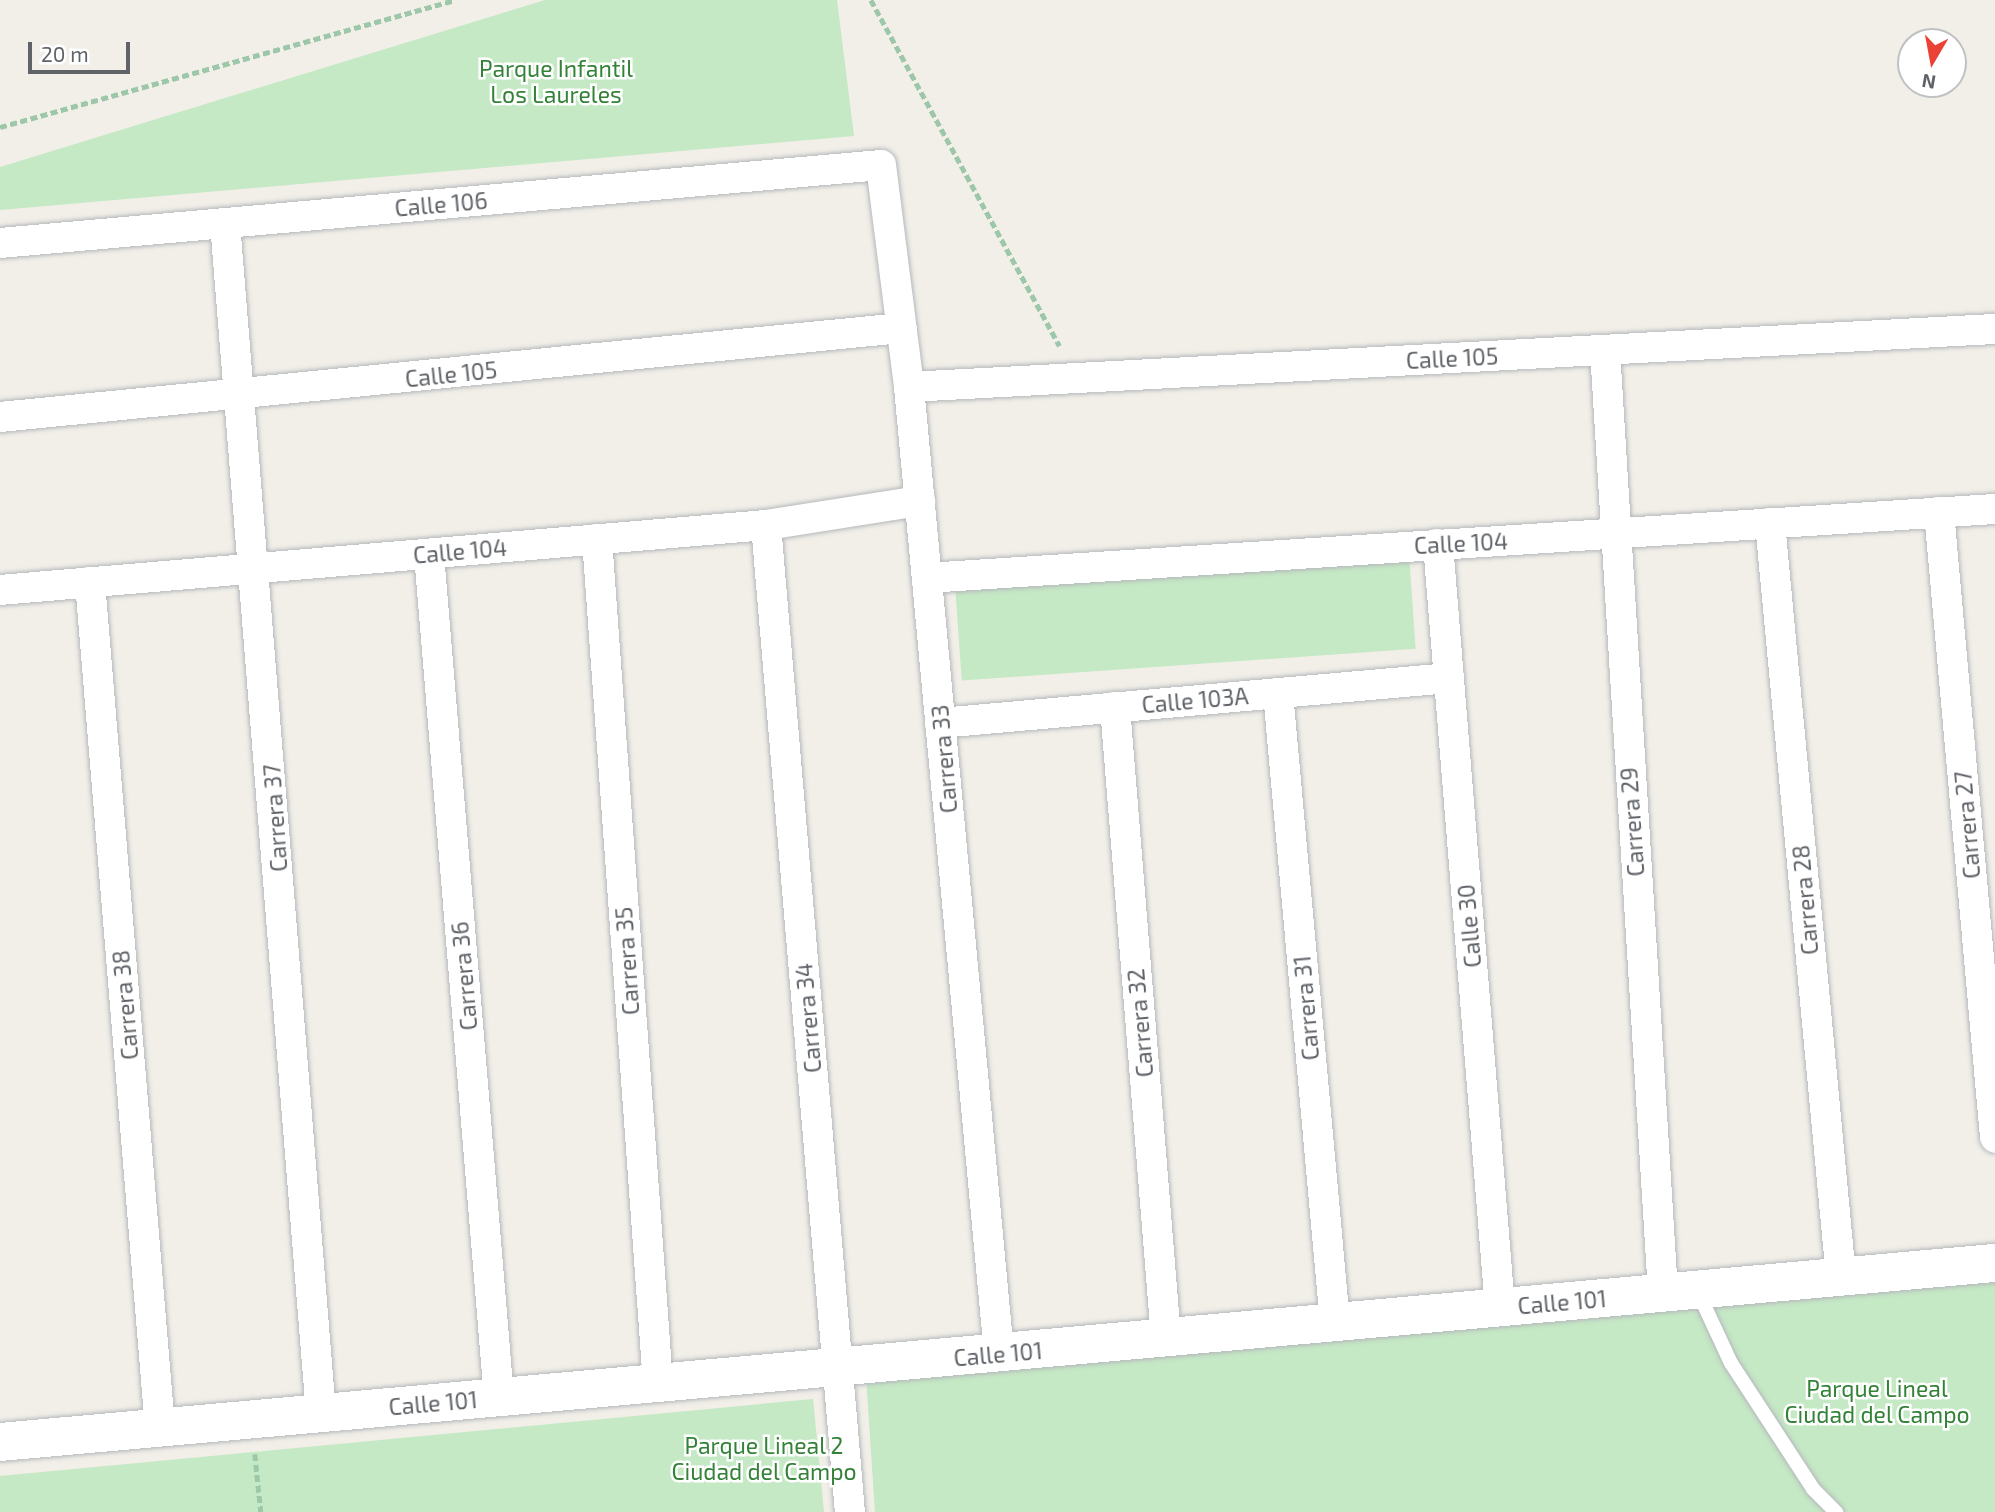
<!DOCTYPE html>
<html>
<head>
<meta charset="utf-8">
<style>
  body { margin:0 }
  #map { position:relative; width:1995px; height:1512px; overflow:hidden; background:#f1efe8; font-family:"Exo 2",sans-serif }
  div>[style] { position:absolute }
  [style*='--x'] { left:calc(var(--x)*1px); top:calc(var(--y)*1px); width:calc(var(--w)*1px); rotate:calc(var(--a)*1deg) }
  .green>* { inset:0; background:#c5e8c5; transform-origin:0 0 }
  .path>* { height:4.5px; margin-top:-2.25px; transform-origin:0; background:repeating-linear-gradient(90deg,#9cc7a9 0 7px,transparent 0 10.5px) }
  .roads { filter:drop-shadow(0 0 2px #b5b8bc) drop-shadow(0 0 2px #b5b8bc) }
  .lane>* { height:14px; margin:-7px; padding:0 7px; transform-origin:7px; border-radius:7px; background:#fff }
  .street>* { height:30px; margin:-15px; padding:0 15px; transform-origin:15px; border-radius:15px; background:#fff }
  .secondary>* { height:38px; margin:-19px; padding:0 19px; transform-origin:19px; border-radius:19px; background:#fff }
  span { translate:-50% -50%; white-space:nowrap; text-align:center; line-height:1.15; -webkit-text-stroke:5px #fff; paint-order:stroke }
  .park-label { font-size:23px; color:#348238 }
  .street-label { font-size:23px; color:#5f6368 }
  .north { position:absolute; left:1897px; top:28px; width:70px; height:70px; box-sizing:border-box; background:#fff; border:2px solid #bfc1c3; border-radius:50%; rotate:190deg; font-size:19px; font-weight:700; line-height:28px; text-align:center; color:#5f6368 }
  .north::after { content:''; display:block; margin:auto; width:24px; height:32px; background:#ea4335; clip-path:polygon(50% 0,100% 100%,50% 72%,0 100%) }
  .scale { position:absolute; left:28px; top:42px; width:102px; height:32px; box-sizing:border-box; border:4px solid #5f6368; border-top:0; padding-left:9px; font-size:21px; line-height:24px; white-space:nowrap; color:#5f6368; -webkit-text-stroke:5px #fff; paint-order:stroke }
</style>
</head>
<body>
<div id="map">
  <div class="green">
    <i style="clip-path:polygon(545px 0,837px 0,854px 136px,0 210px,0 167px)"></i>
    <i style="left:1409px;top:554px;width:95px;height:455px;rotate:86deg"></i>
    <i style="clip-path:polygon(1995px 1279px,1995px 1512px,875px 1512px,866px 1377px)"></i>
    <i style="clip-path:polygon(813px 1399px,824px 1512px,0 1512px,0 1476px)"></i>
  </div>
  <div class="path">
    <i style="--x:871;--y:0;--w:394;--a:61.4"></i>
    <i style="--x:0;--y:127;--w:472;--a:-15.6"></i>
    <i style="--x:255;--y:1454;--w:58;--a:84.1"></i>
  </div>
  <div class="roads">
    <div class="lane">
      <i style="--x:1698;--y:1292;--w:78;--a:65.1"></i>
      <i style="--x:1731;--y:1363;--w:150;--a:56.9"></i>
      <i style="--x:1813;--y:1489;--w:33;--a:45"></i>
    </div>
    <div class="street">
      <i style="--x:225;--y:223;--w:1194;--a:85.39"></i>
      <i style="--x:0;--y:243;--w:884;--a:-5.06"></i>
      <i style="--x:881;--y:165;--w:224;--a:82.8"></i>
      <i style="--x:909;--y:387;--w:971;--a:84.68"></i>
      <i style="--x:1605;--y:350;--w:946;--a:86.48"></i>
      <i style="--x:909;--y:387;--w:1088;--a:-3.06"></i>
      <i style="--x:0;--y:417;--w:906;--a:-5.64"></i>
      <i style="--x:1939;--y:512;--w:628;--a:84.88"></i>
      <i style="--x:1770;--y:523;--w:757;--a:84.62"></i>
      <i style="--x:766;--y:525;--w:991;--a:85.14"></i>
      <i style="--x:597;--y:539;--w:847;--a:85.87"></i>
      <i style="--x:1438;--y:544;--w:767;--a:85.36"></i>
      <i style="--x:429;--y:554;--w:847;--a:85.26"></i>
      <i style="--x:927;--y:578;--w:1070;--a:-3.7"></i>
      <i style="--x:90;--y:582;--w:849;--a:85.27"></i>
      <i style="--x:0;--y:590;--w:769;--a:-4.85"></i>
      <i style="--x:766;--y:525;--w:156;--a:-8.9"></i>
      <i style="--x:1278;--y:693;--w:633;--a:84.83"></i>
      <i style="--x:1115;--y:707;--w:633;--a:85.38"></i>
      <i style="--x:940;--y:723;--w:511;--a:-5.05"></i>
    </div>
    <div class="secondary">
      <i style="--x:0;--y:1442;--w:2003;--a:-5.13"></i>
    </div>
  </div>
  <div class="park-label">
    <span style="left:556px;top:81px">Parque Infantil<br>Los Laureles</span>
    <span style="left:1877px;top:1401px">Parque Lineal<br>Ciudad del Campo</span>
    <span style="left:764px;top:1458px">Parque Lineal 2<br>Ciudad del Campo</span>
  </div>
  <div class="street-label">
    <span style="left:441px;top:204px;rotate:-5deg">Calle 106</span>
    <span style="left:1452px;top:358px;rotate:-3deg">Calle 105</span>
    <span style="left:451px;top:374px;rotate:-6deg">Calle 105</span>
    <span style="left:1461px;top:543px;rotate:-3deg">Calle 104</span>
    <span style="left:460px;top:551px;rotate:-5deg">Calle 104</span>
    <span style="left:1195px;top:700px;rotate:-5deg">Calle 103A</span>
    <span style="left:944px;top:759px;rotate:-95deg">Carrera 33</span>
    <span style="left:275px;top:818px;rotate:-94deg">Carrera 37</span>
    <span style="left:1632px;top:822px;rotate:-94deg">Carrera 29</span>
    <span style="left:1967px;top:825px;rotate:-95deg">Carrera 27</span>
    <span style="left:1805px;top:900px;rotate:-95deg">Carrera 28</span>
    <span style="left:1469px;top:926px;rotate:-95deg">Calle 30</span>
    <span style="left:627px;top:961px;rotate:-94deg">Carrera 35</span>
    <span style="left:464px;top:976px;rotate:-95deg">Carrera 36</span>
    <span style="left:125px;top:1005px;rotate:-95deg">Carrera 38</span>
    <span style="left:1306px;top:1008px;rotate:-95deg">Carrera 31</span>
    <span style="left:808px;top:1018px;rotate:-95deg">Carrera 34</span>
    <span style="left:1140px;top:1023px;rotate:-95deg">Carrera 32</span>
    <span style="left:1562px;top:1302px;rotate:-5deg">Calle 101</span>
    <span style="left:998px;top:1354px;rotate:-5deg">Calle 101</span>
    <span style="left:433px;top:1403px;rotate:-5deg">Calle 101</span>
  </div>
  <div class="north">N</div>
  <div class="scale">20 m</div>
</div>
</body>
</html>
